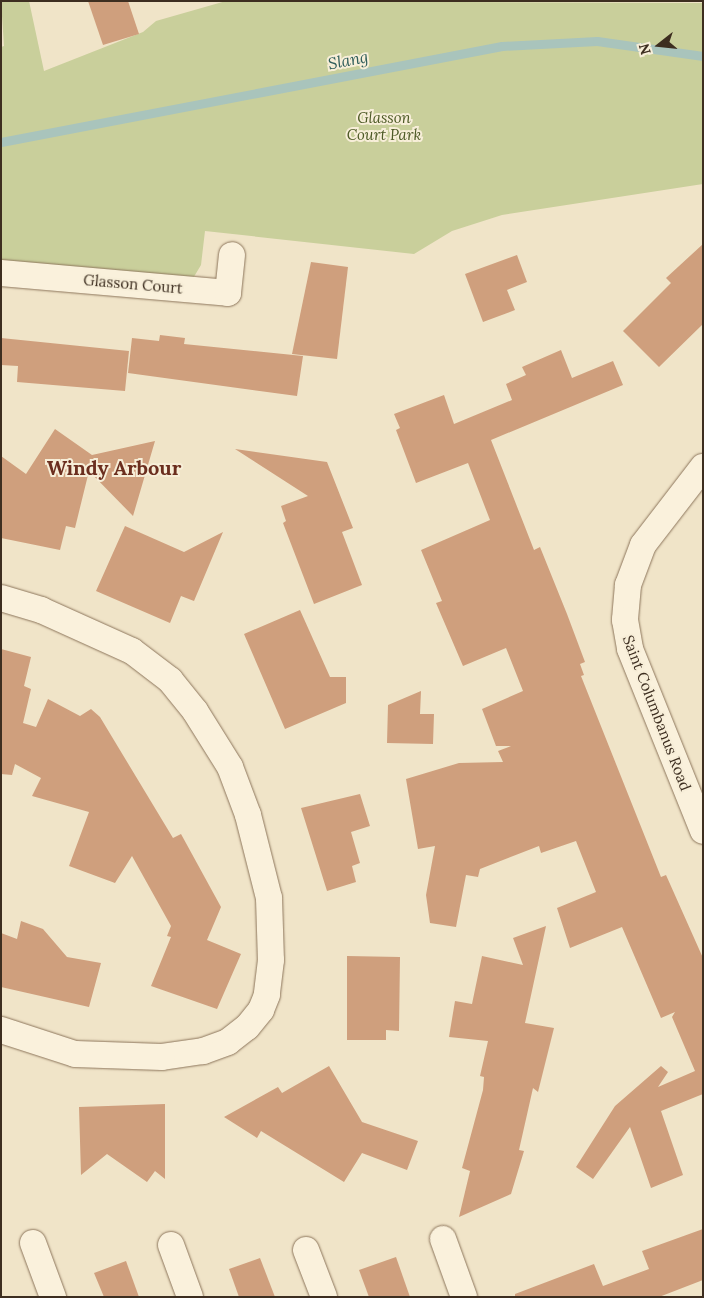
<!DOCTYPE html>
<html>
<head>
<meta charset="utf-8">
<style>
  body { margin:0 }
  #map { position:relative; width:704px; height:1298px; overflow:hidden; background:#f0e4c8; font-family:Lora,serif }
  div>[style] { position:absolute }
  [style*='--x'] { left:calc(var(--x)*1px); top:calc(var(--y)*1px); width:calc(var(--w)*1px); rotate:calc(var(--a)*1deg) }
  .green>* { inset:0; background:#c9cf9b }
  .stream>* { height:9px; margin:-4.5px; padding:0 4.5px; transform-origin:4.5px; border-radius:4.5px; background:#a9c4bc }
  .building>* { inset:0; background:#cf9f7d }
  .roads { filter:drop-shadow(0 0 1px #8d765c) drop-shadow(0 0 1px #8d765c) }
  .street>* { height:26px; margin:-13px; padding:0 13px; transform-origin:13px; border-radius:13px; background:#faf1dc }
  span { translate:-50% -50%; white-space:nowrap; text-align:center; line-height:1.15; -webkit-text-stroke:4px #f7eed8; paint-order:stroke }
  .park-label { font-size:15px; color:#4d5a26; font-style:italic }
  .street-label { font-size:15px; color:#3d2e20 }
  .water-label { font-size:16px; color:#2f5d5a; font-style:italic }
  .district-label { font-size:20px; color:#6b2e1e; font-weight:700 }
  .frame { position:absolute; inset:0; border:2px solid #3d2e20; pointer-events:none }
  .north { position:absolute; left:634px; top:20px; width:50px; height:50px; -webkit-text-stroke:4px #f7eed8; paint-order:stroke; rotate:254deg; font-size:14px; font-weight:700; line-height:20px; text-align:center; color:#3d2e20 }
  .north::after { content:''; display:block; margin:auto; width:18px; height:22px; background:#3d2e20; clip-path:polygon(50% 0,100% 100%,50% 72%,0 100%) }
</style>
</head>
<body>
<div id="map">
  <div class="green">
    <i style="clip-path:polygon(1px 1px,29px 1px,44px 71px,143px 32px,156px 21px,226px 1px,703px 3px,703px 184px,502px 215px,452px 231px,414px 254px,205px 231px,201px 265px,192px 280px,1px 264px,1px 47px,4px 46px)"></i>
  </div>
  <div class="stream">
    <i style="--x:1;--y:142;--w:510;--a:-10.85"></i>
    <i style="--x:502;--y:46;--w:95;--a:-3"></i>
    <i style="--x:597;--y:41;--w:107;--a:8.1"></i>
  </div>
  <div class="building">
    <i style="clip-path:polygon(88px 1px,128px 1px,139px 34px,103px 45px)"></i>
    <i style="clip-path:polygon(703px 244px,703px 324px,659px 367px,623px 331px,671px 283px,666px 278px)"></i>
    <i style="clip-path:polygon(517px 255px,527px 282px,507px 290px,515px 310px,483px 322px,465px 274px)"></i>
    <i style="clip-path:polygon(311px 262px,348px 267px,337px 359px,292px 354px)"></i>
    <i style="clip-path:polygon(160px 335px,185px 338px,184px 344px,303px 356px,297px 396px,128px 373px,132px 338px,159px 341px)"></i>
    <i style="clip-path:polygon(1px 338px,129px 351px,125px 391px,17px 382px,18px 366px,1px 365px)"></i>
    <i style="clip-path:polygon(561px 350px,572px 378px,613px 361px,623px 385px,491px 440px,534px 550px,540px 547px,567px 614px,585px 662px,580px 664px,584px 675px,581px 676px,661px 877px,666px 875px,703px 958px,703px 1094px,661px 1111px,683px 1175px,651px 1188px,630px 1127px,593px 1179px,576px 1167px,615px 1106px,661px 1066px,668px 1072px,658px 1087px,695px 1071px,672px 1017px,675px 1012px,661px 1018px,622px 927px,570px 948px,557px 908px,596px 892px,576px 841px,541px 853px,539px 846px,480px 869px,478px 877px,466px 875px,456px 927px,430px 923px,426px 895px,435px 846px,418px 849px,406px 779px,459px 763px,503px 762px,498px 751px,511px 746px,496px 746px,482px 709px,523px 691px,506px 648px,463px 666px,436px 603px,442px 601px,421px 550px,490px 520px,468px 463px,416px 483px,396px 430px,400px 428px,394px 414px,444px 395px,454px 424px,512px 400px,506px 384px,526px 375px,522px 367px)"></i>
    <i style="clip-path:polygon(55px 429px,92px 455px,155px 441px,133px 516px,89px 471px,75px 528px,66px 526px,60px 550px,1px 538px,1px 456px,26px 474px)"></i>
    <i style="clip-path:polygon(235px 449px,327px 462px,353px 528px,342px 532px,362px 585px,314px 604px,283px 523px,286px 521px,281px 506px,308px 496px)"></i>
    <i style="clip-path:polygon(125px 526px,184px 552px,223px 532px,194px 601px,181px 596px,170px 623px,96px 591px)"></i>
    <i style="clip-path:polygon(300px 610px,330px 677px,346px 677px,346px 703px,285px 729px,244px 634px)"></i>
    <i style="clip-path:polygon(1px 649px,31px 657px,24px 686px,31px 689px,23px 723px,36px 727px,48px 699px,80px 716px,91px 709px,100px 717px,173px 838px,181px 834px,221px 907px,207px 940px,241px 954px,217px 1009px,151px 986px,171px 937px,167px 936px,171px 926px,132px 856px,115px 883px,69px 866px,89px 812px,32px 796px,41px 778px,15px 764px,12px 775px,1px 774px)"></i>
    <i style="clip-path:polygon(421px 691px,420px 714px,434px 714px,433px 744px,387px 743px,388px 705px)"></i>
    <i style="clip-path:polygon(360px 794px,370px 826px,351px 832px,360px 863px,352px 866px,356px 882px,327px 891px,301px 808px)"></i>
    <i style="clip-path:polygon(21px 921px,43px 929px,67px 957px,101px 963px,89px 1007px,1px 987px,1px 933px,17px 939px)"></i>
    <i style="clip-path:polygon(546px 926px,525px 1023px,554px 1028px,538px 1092px,533px 1088px,519px 1150px,524px 1151px,511px 1194px,459px 1217px,470px 1171px,462px 1168px,483px 1090px,484px 1077px,480px 1076px,488px 1041px,449px 1037px,455px 1001px,472px 1004px,482px 956px,523px 965px,513px 938px)"></i>
    <i style="clip-path:polygon(347px 956px,400px 957px,399px 1031px,386px 1030px,386px 1040px,347px 1040px)"></i>
    <i style="clip-path:polygon(329px 1066px,362px 1122px,418px 1141px,407px 1170px,362px 1153px,344px 1182px,261px 1131px,257px 1138px,224px 1117px,278px 1087px,282px 1093px)"></i>
    <i style="clip-path:polygon(165px 1104px,165px 1179px,155px 1171px,147px 1182px,107px 1154px,81px 1175px,79px 1107px)"></i>
    <i style="clip-path:polygon(703px 1229px,703px 1280px,659px 1297px,515px 1297px,515px 1294px,594px 1264px,603px 1286px,649px 1269px,642px 1251px)"></i>
    <i style="clip-path:polygon(396px 1257px,410px 1297px,369px 1297px,359px 1270px)"></i>
    <i style="clip-path:polygon(260px 1258px,275px 1297px,239px 1297px,229px 1269px)"></i>
    <i style="clip-path:polygon(126px 1261px,139px 1297px,104px 1297px,94px 1273px)"></i>
  </div>
  <div class="roads">
    <div class="street">
      <i style="--x:1;--y:273;--w:228;--a:5"></i>
      <i style="--x:228;--y:293;--w:38;--a:-84"></i>
      <i style="--x:703;--y:467;--w:98;--a:127.6"></i>
      <i style="--x:643;--y:545;--w:43;--a:110.6"></i>
      <i style="--x:628;--y:585;--w:35;--a:95"></i>
      <i style="--x:625;--y:620;--w:29;--a:80"></i>
      <i style="--x:630;--y:649;--w:196;--a:68.1"></i>
      <i style="--x:1;--y:598;--w:42;--a:16.7"></i>
      <i style="--x:41;--y:610;--w:100;--a:24.3"></i>
      <i style="--x:132;--y:651;--w:48;--a:37.3"></i>
      <i style="--x:170;--y:680;--w:40;--a:51"></i>
      <i style="--x:195;--y:711;--w:66;--a:58"></i>
      <i style="--x:230;--y:767;--w:51;--a:69.4"></i>
      <i style="--x:248;--y:815;--w:86;--a:75.8"></i>
      <i style="--x:269;--y:898;--w:62;--a:88.2"></i>
      <i style="--x:271;--y:960;--w:35;--a:97"></i>
      <i style="--x:267;--y:995;--w:16;--a:112"></i>
      <i style="--x:261;--y:1010;--w:22;--a:129"></i>
      <i style="--x:247;--y:1027;--w:24;--a:142"></i>
      <i style="--x:228;--y:1042;--w:27;--a:160"></i>
      <i style="--x:203;--y:1051;--w:41;--a:171.7"></i>
      <i style="--x:162;--y:1057;--w:87;--a:-178"></i>
      <i style="--x:75;--y:1054;--w:78;--a:-162"></i>
      <i style="--x:443;--y:1239;--w:62;--a:70.1"></i>
      <i style="--x:33;--y:1243;--w:58;--a:69.7"></i>
      <i style="--x:171;--y:1245;--w:55;--a:69.9"></i>
      <i style="--x:306;--y:1250;--w:50;--a:69"></i>
    </div>
  </div>
  <div class="park-label">
    <span style="left:384px;top:126px">Glasson<br>Court Park</span>
  </div>
  <div class="street-label">
    <span style="left:133px;top:284px;rotate:5deg">Glasson Court</span>
    <span style="left:657px;top:713px;rotate:69deg">Saint Columbanus Road</span>
  </div>
  <div class="water-label">
    <span style="left:348px;top:60px;rotate:-11deg">Slang</span>
  </div>
  <div class="district-label">
    <span style="left:114px;top:467px">Windy Arbour</span>
  </div>
  <div class="frame"></div>
  <div class="north">N</div>
</div>
</body>
</html>
